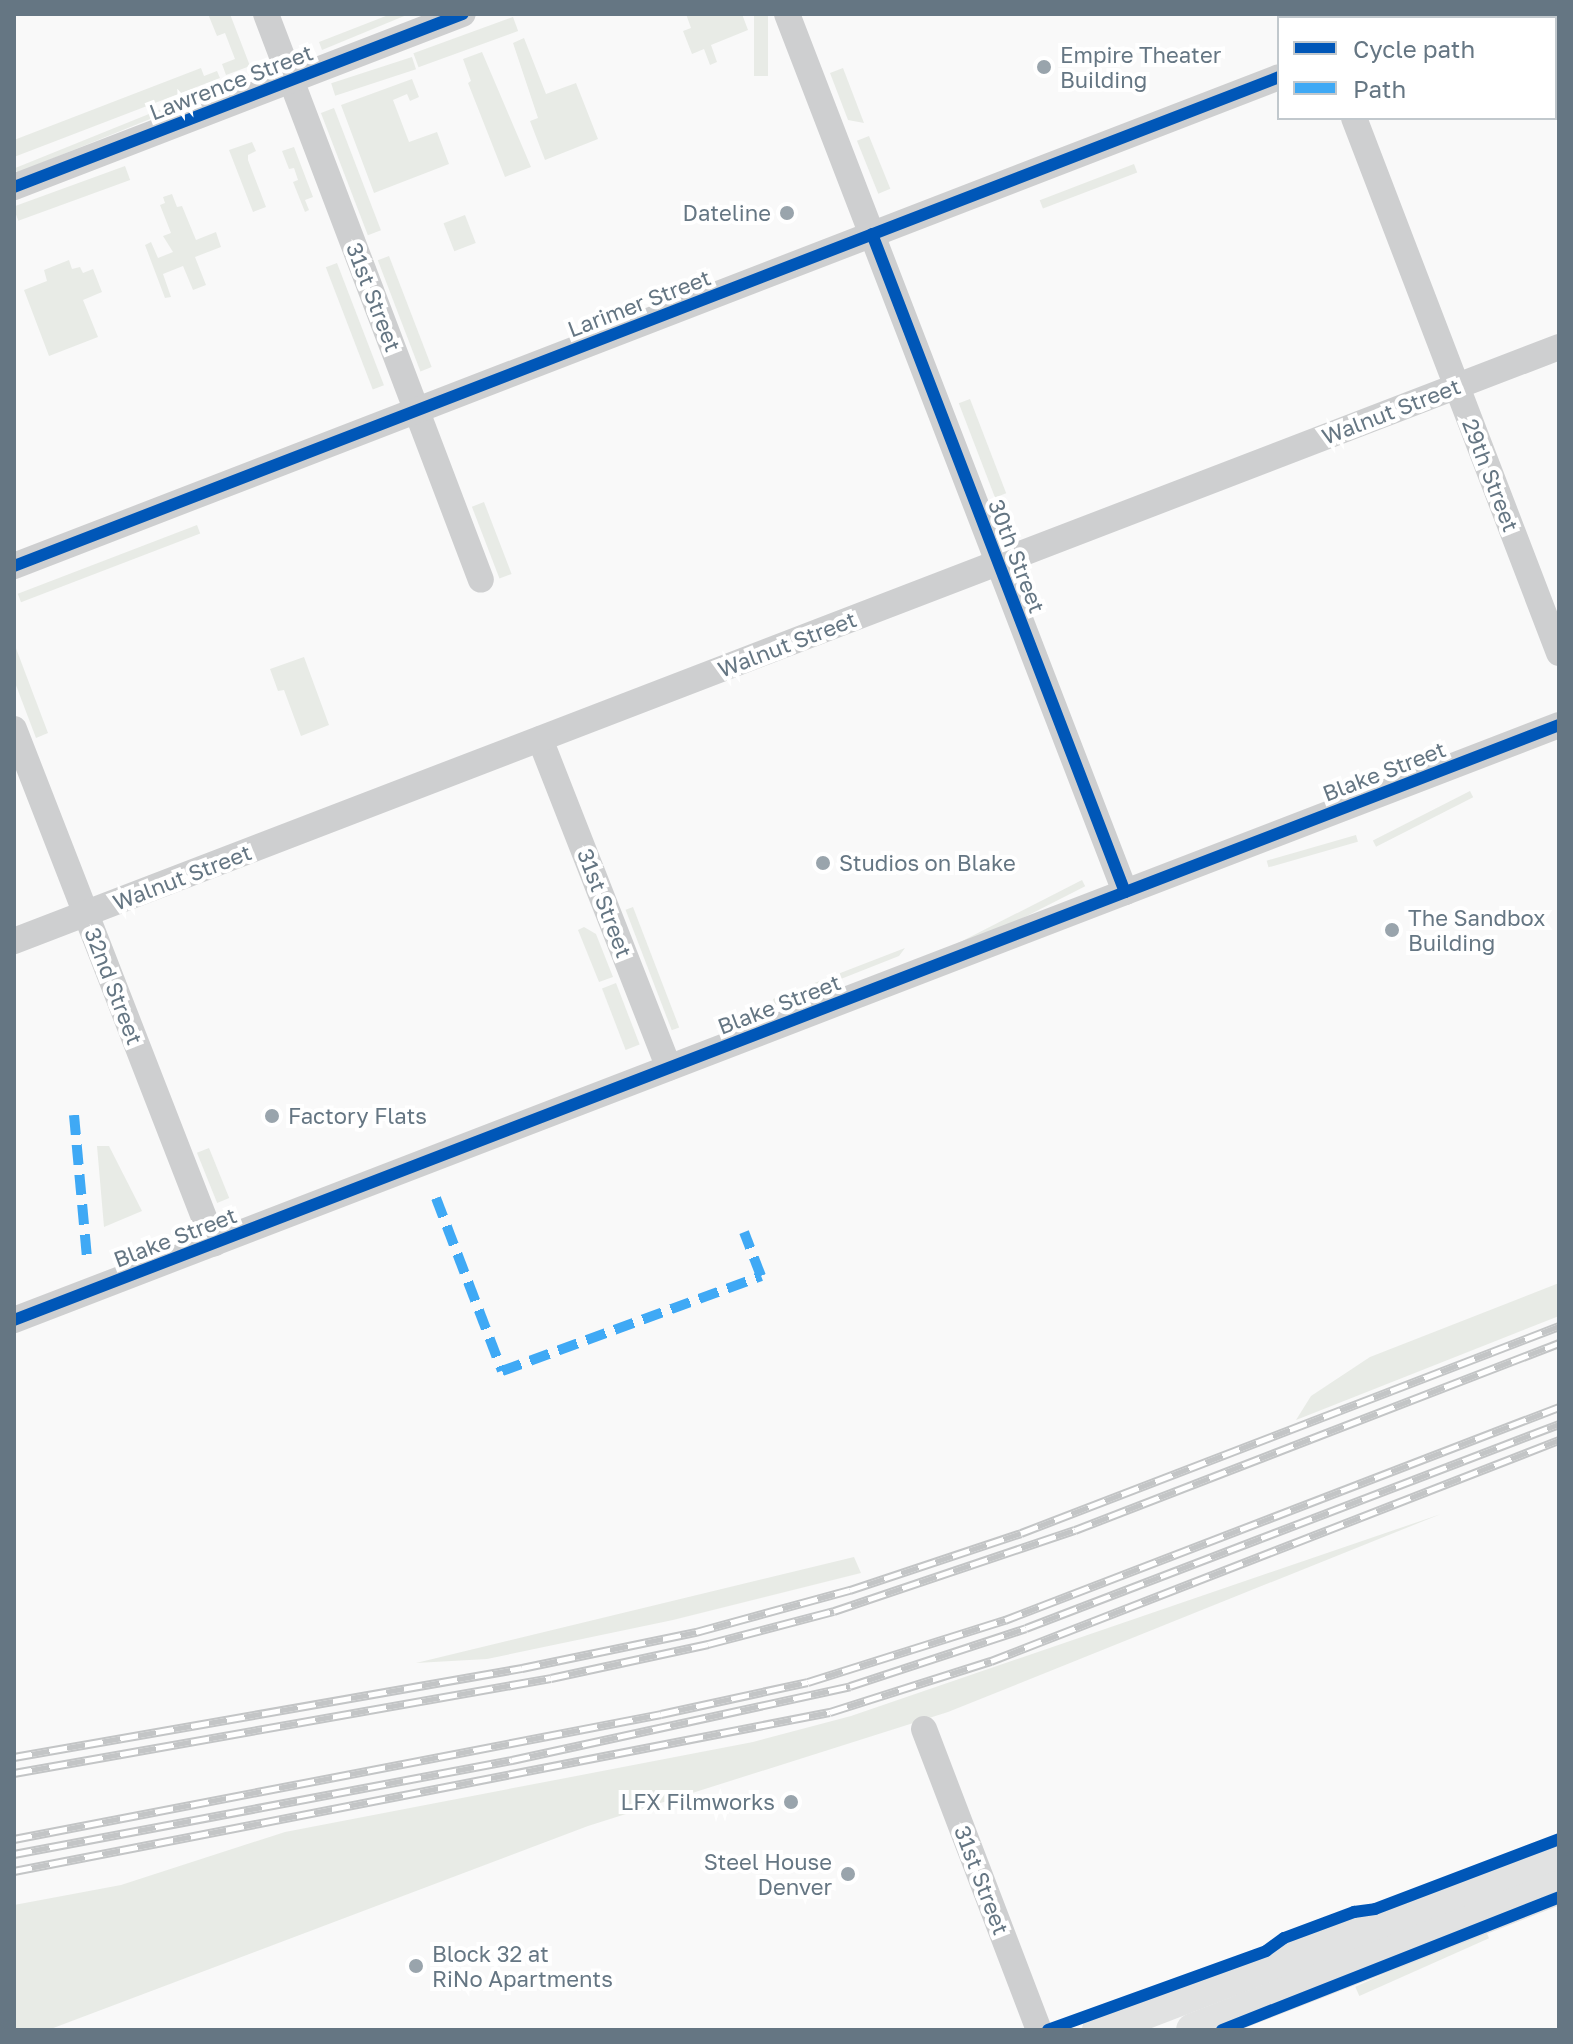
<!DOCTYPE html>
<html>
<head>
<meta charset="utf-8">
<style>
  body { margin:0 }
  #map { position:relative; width:1573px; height:2044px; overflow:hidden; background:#f9f9f9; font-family:"Golos Text",sans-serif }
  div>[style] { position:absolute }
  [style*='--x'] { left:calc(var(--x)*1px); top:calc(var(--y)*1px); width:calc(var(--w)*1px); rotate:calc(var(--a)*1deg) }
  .green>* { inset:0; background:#e8ebe6; transform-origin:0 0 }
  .minor>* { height:26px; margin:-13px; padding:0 13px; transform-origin:13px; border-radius:13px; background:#cecfd0 }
  .major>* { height:34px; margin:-17px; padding:0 17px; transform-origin:17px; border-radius:17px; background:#e1e2e2 }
  .rail>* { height:9px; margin-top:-4.5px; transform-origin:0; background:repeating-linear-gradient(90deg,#fff 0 18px,#c3c5c6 0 36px); box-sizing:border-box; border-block:2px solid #c3c5c6 }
  .quiet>* { height:10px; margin-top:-5px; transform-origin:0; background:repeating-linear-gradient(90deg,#3fa9f5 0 20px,transparent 0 30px) }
  .cycleway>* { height:12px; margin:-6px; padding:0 6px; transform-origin:6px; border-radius:6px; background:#0057b8 }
  .dots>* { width:22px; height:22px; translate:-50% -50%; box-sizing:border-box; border:4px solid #fff; border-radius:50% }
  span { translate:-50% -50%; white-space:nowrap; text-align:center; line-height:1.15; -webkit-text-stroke:8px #fff; paint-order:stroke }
  .poi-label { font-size:22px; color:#657683 }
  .left { translate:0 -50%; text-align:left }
  .right { translate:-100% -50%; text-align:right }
  .street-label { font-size:22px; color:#657683 }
  .frame { position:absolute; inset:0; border:16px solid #657683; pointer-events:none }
  .legend { position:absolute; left:1277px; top:16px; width:280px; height:104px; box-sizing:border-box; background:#fff; border:2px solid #c1c8cd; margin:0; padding:10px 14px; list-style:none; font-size:24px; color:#657683 }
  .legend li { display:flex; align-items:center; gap:16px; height:40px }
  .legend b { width:40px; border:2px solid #c1c8cd }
</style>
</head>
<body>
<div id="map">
  <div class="green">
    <i style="clip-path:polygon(208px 14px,230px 14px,250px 66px,226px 75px,222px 64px,235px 59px,225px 33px,217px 36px)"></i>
    <i style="clip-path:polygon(391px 14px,409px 14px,322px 50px,319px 42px)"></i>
    <i style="clip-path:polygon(686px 14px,742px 14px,748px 30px,711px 45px,717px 62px,710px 65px,704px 49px,692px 54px,683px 31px,691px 28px)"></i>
    <i style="left:754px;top:14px;width:14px;height:62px"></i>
    <i style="left:513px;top:17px;width:15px;height:106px;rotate:70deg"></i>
    <i style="clip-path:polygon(524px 38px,546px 94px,576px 83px,598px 139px,545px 160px,530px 121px,538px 118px,513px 43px)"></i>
    <i style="clip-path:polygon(482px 52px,531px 167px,505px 177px,468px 83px,471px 81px,463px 59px)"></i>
    <i style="left:412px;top:57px;width:13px;height:85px;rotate:72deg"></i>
    <i style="clip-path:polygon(201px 68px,204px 76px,217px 71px,220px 78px,14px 157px,14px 140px)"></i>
    <i style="clip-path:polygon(843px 68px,864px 123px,848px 120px,830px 73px)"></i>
    <i style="left:248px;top:74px;width:5px;height:251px;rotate:68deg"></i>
    <i style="clip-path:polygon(412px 79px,419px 97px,410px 101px,407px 94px,393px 100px,409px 142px,437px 132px,449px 164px,374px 193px,341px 105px)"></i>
    <i style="left:334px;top:108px;width:131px;height:14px;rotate:69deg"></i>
    <i style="left:869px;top:136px;width:57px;height:13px;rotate:68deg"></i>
    <i style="clip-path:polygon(252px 142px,256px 151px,248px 155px,248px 160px,266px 207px,253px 212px,229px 150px)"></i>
    <i style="clip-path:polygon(294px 147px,313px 197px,305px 200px,309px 210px,305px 212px,293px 182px,298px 180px,294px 168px,289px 169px,282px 151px)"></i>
    <i style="left:1134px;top:164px;width:9px;height:101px;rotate:69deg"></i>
    <i style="left:125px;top:166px;width:15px;height:119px;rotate:70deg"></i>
    <i style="clip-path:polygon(172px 194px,177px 207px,182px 206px,196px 240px,216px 232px,221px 247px,195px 257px,206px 285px,193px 290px,183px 266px,163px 274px,171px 297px,165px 298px,145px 245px,151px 242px,158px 258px,173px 252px,163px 236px,171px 233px,160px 205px,165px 203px,163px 197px)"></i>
    <i style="left:465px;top:215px;width:30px;height:23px;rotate:69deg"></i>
    <i style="left:389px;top:256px;width:119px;height:12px;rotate:69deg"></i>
    <i style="clip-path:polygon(69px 260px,72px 269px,80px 267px,83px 273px,93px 269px,102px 292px,83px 300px,98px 337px,49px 356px,24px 290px,47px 281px,44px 270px)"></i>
    <i style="left:337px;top:263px;width:131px;height:12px;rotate:69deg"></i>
    <i style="left:970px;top:399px;width:101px;height:12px;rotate:69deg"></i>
    <i style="left:484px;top:502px;width:77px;height:13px;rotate:69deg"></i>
    <i style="left:197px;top:525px;width:9px;height:192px;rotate:69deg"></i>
    <i style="clip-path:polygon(14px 643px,48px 733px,36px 738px,14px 680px)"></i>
    <i style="clip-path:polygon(304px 657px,329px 725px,301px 736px,284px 690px,278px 691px,270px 669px)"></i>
    <i style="left:1470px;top:791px;width:7px;height:109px;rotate:63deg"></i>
    <i style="left:1356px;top:835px;width:7px;height:93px;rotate:74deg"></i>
    <i style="left:1082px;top:880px;width:7px;height:157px;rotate:63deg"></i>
    <i style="left:633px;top:907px;width:129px;height:8px;rotate:69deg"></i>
    <i style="clip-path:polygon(584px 927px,596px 934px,613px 977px,599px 982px,578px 930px)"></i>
    <i style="clip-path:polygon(905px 948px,899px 956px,775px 1005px,773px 999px)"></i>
    <i style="left:616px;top:983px;width:66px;height:15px;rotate:69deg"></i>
    <i style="clip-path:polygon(97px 1146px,109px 1146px,142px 1211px,104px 1227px)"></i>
    <i style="left:209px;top:1148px;width:54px;height:13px;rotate:68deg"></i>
    <i style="clip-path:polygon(1559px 1283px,1559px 1316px,1296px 1420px,1311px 1396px,1370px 1357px)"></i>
    <i style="clip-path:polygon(1441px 1514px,948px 1712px,588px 1826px,48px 2030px,14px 2030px,14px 1905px,121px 1885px,285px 1832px,753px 1742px,851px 1716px)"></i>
    <i style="clip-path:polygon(854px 1557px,861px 1573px,673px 1620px,487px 1659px,416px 1663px)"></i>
    <i style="left:1485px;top:1929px;width:10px;height:142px;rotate:66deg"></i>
  </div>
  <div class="minor">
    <i style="--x:266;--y:14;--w:605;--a:69.2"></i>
    <i style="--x:787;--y:14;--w:941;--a:68.94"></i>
    <i style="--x:1314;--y:14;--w:4;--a:76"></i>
    <i style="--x:1432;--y:18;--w:12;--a:-20"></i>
    <i style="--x:1354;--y:118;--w:573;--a:69.03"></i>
    <i style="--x:14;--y:187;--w:481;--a:-21.1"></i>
    <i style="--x:14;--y:566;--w:1356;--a:-21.13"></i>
    <i style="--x:14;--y:729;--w:552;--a:68.74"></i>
    <i style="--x:540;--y:739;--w:353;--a:68.6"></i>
    <i style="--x:14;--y:941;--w:1655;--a:-21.03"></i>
    <i style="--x:14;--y:1320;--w:1656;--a:-21.06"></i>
    <i style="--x:924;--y:1729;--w:322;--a:69.1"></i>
  </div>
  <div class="major">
    <i style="--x:1099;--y:2030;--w:493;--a:-21"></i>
    <i style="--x:1193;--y:2030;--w:393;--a:-21.3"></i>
  </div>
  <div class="rail">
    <i style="--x:14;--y:1757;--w:516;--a:-9.94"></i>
    <i style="--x:522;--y:1668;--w:178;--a:-11.7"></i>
    <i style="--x:696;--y:1632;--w:160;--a:-15.3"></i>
    <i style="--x:850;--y:1590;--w:180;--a:-18.4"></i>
    <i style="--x:1021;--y:1533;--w:576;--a:-21.04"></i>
    <i style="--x:14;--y:1773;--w:545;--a:-10.03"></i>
    <i style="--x:551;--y:1678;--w:161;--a:-12.2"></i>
    <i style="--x:708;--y:1644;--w:130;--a:-14.7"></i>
    <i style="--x:834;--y:1611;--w:254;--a:-18.6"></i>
    <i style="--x:1075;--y:1530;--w:519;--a:-21.12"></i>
    <i style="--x:14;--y:1839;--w:659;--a:-10.93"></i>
    <i style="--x:661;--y:1714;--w:150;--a:-12.3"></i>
    <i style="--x:808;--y:1682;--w:207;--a:-17.5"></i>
    <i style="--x:1005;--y:1620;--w:594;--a:-21.03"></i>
    <i style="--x:14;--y:1854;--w:507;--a:-10.69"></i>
    <i style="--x:512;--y:1760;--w:346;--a:-12.3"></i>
    <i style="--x:850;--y:1686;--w:185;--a:-18.2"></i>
    <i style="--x:1026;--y:1628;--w:571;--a:-20.94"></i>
    <i style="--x:14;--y:1871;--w:831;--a:-11.03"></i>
    <i style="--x:830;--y:1712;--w:169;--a:-17.6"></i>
    <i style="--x:991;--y:1661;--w:609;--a:-21.26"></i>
  </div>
  <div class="quiet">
    <i style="--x:74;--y:1115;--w:144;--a:84.8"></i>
    <i style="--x:436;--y:1198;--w:185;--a:69.1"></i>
    <i style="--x:502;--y:1371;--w:276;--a:-20.1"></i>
    <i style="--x:761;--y:1276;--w:47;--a:-111.1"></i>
  </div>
  <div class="cycleway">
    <i style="--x:14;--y:187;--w:481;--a:-21.1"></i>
    <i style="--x:872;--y:234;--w:705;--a:68.97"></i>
    <i style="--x:14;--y:566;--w:1356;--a:-21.13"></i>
    <i style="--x:14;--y:1320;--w:1656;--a:-21.06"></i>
    <i style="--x:1048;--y:2030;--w:232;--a:-19.9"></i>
    <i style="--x:1266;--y:1951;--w:22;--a:-36"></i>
    <i style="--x:1284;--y:1938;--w:75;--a:-20.4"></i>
    <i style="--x:1354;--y:1912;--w:21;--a:-8"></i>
    <i style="--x:1375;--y:1909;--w:197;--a:-20.8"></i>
    <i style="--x:1222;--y:2030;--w:362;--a:-21.5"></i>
  </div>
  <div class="dots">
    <i style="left:1044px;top:67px;background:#99a4ac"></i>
    <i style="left:787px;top:213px;background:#99a4ac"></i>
    <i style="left:823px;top:863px;background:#99a4ac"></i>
    <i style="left:1392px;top:930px;background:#99a4ac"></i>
    <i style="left:272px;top:1116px;background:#99a4ac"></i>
    <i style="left:791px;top:1802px;background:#99a4ac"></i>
    <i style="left:848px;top:1874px;background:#99a4ac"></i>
    <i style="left:416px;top:1966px;background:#99a4ac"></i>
  </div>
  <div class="poi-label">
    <span class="left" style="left:1060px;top:67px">Empire Theater<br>Building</span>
    <span class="right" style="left:771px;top:213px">Dateline</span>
    <span class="left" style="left:839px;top:863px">Studios on Blake</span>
    <span class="left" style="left:1408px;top:930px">The Sandbox<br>Building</span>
    <span class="left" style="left:288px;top:1116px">Factory Flats</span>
    <span class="right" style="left:775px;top:1802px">LFX Filmworks</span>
    <span class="right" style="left:832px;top:1874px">Steel House<br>Denver</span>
    <span class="left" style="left:432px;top:1966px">Block 32 at<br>RiNo Apartments</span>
  </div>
  <div class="street-label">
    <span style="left:231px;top:82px;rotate:-21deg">Lawrence Street</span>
    <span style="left:374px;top:297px;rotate:69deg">31st Street</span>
    <span style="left:639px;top:303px;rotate:-21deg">Larimer Street</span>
    <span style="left:1391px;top:411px;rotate:-21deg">Walnut Street</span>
    <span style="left:1491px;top:475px;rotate:69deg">29th Street</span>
    <span style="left:1017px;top:556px;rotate:69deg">30th Street</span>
    <span style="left:787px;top:644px;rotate:-21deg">Walnut Street</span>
    <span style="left:1384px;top:771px;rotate:-21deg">Blake Street</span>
    <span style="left:182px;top:877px;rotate:-21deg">Walnut Street</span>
    <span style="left:605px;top:903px;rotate:69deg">31st Street</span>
    <span style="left:114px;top:986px;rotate:69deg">32nd Street</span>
    <span style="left:779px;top:1004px;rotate:-21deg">Blake Street</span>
    <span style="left:175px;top:1237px;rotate:-21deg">Blake Street</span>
    <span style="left:982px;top:1880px;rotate:69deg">31st Street</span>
  </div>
  <div class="frame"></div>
  <ul class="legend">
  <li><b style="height:10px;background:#0057b8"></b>Cycle path</li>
  <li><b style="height:10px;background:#3fa9f5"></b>Path</li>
  </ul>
</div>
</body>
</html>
